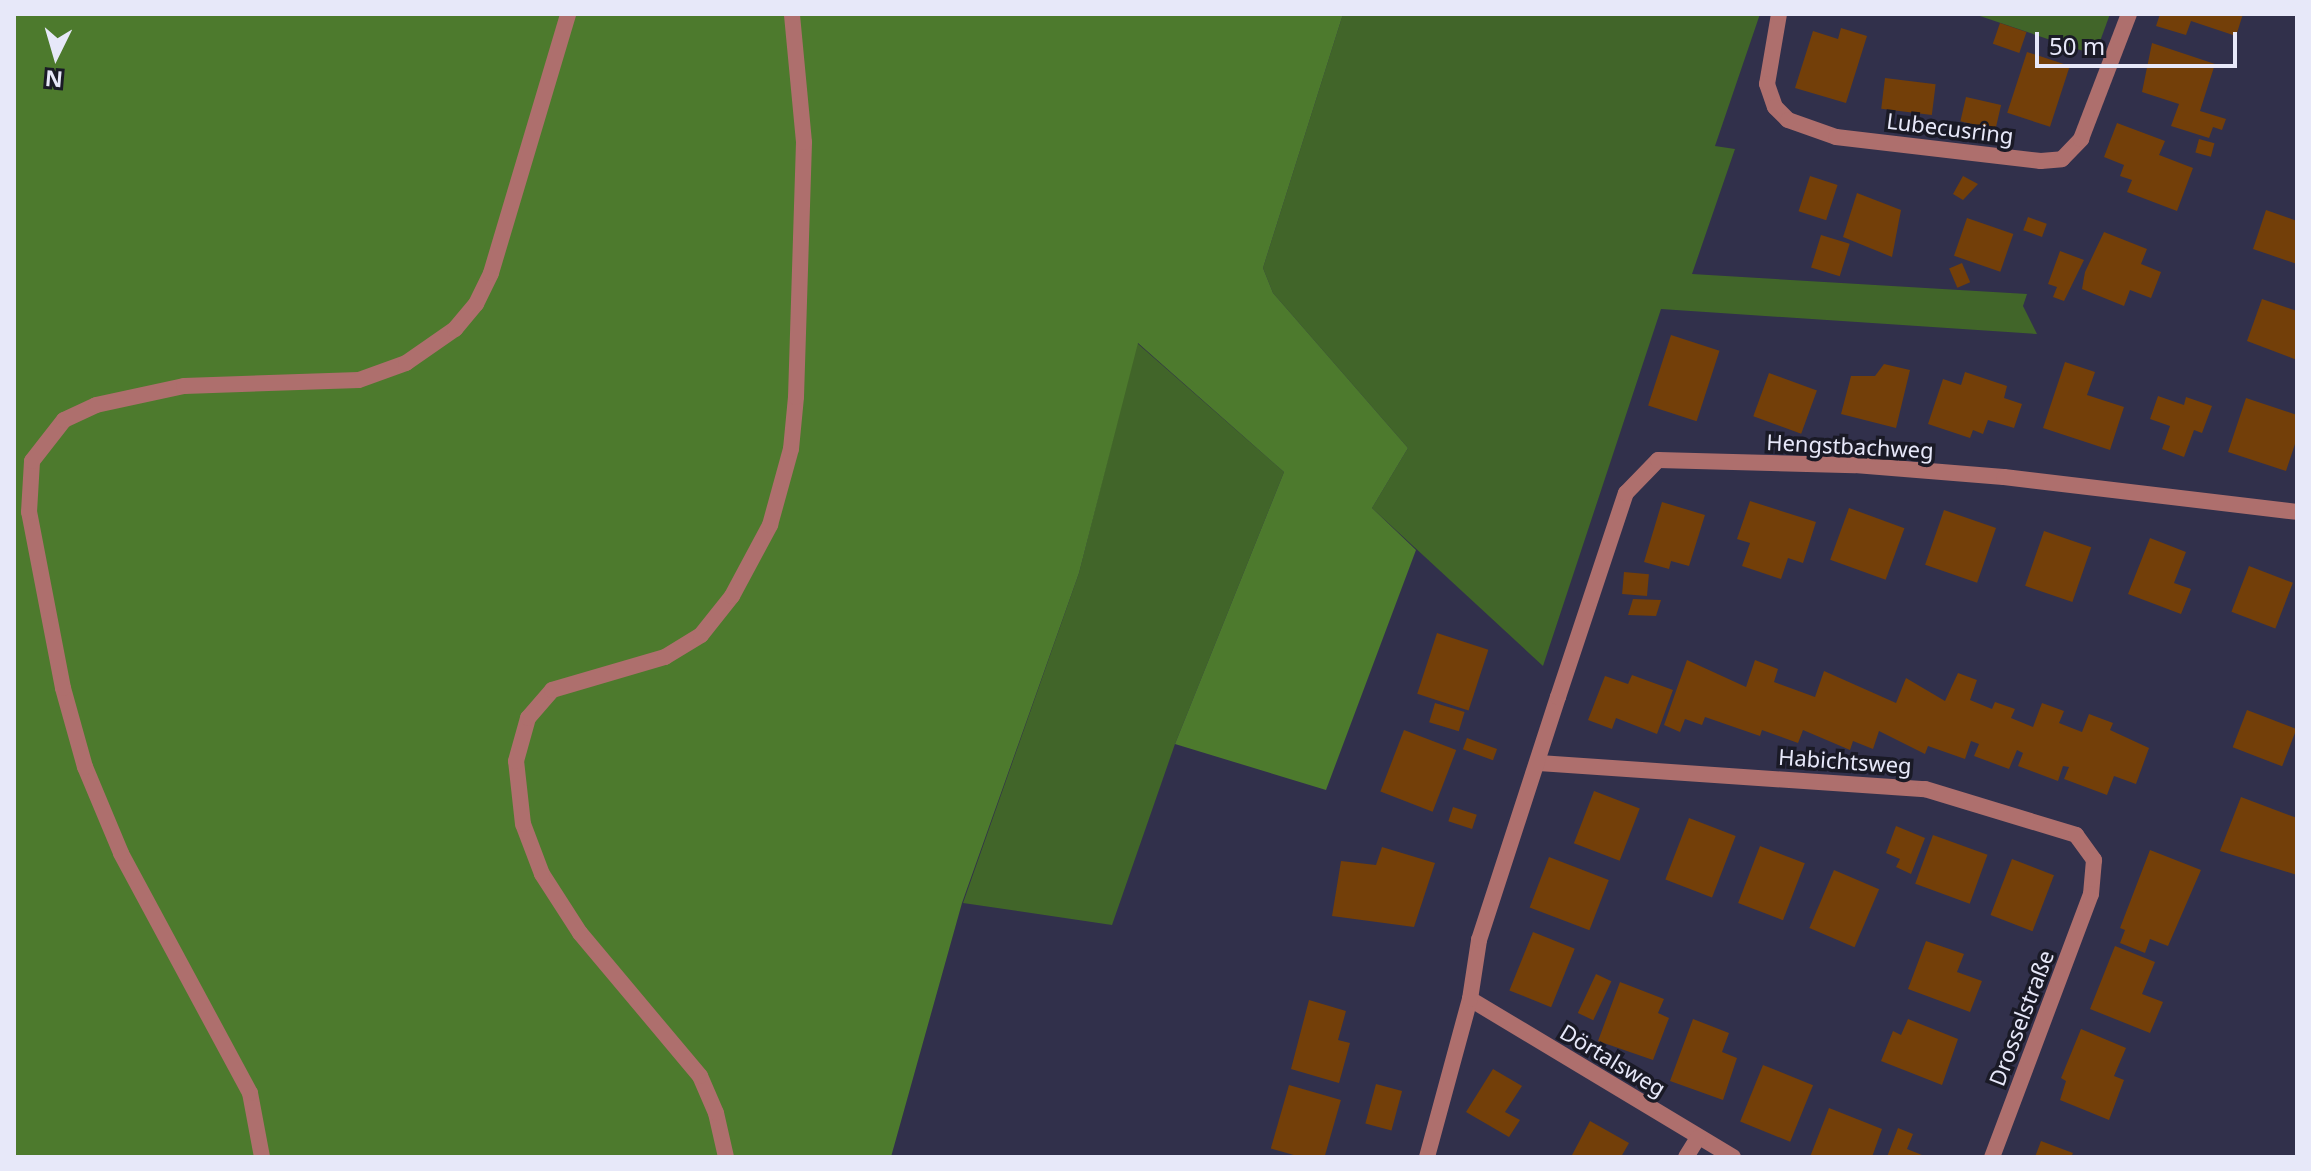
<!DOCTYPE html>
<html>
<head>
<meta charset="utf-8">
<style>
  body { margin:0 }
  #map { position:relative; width:2311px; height:1171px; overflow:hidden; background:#31304b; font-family:"Noto Sans",sans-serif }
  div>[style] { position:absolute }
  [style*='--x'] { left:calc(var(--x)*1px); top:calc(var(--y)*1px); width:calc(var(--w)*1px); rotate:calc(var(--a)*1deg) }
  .green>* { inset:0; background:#416529 }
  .forest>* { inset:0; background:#4d7a2d }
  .building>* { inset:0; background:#733f09; transform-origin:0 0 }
  .street>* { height:16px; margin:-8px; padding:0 8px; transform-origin:8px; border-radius:8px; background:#ae6f6d }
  span { translate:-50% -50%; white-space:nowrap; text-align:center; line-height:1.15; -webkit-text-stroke:7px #1a1a26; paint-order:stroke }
  .street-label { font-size:22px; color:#e7e8f9 }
  .frame { position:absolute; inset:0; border:16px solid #e7e8f9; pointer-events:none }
  .north { position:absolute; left:16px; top:16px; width:80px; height:80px; -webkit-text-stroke:6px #1a1a26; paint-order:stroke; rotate:185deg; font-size:22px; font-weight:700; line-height:32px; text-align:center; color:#e7e8f9 }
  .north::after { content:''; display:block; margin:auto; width:28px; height:36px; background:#e7e8f9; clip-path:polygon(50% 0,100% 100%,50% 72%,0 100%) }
  .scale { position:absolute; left:2035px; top:32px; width:202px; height:36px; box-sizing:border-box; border:4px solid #e7e8f9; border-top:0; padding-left:10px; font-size:24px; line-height:28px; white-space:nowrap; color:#e7e8f9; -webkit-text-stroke:6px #1a1a26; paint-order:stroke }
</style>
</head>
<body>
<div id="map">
  <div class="green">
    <i style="clip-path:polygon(1343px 14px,1760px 14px,1715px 146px,1735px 149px,1692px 274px,2027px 294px,2023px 306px,2037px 334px,1661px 309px,1543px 666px,1372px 508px,1408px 448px,1273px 293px,1263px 268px)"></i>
    <i style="clip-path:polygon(1974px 14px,2110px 14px,2095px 55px)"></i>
    <i style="clip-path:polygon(1137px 343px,1284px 472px,1175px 744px,1112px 925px,963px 903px,1079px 573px)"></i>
  </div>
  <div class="forest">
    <i style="clip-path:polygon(14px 14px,1343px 14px,1263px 268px,1273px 293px,1408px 448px,1372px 508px,1416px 550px,1326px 790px,1175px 744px,1284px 472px,1138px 343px,1079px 573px,962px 903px,891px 1157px,14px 1157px)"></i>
  </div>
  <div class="building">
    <i style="clip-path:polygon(2160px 14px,2243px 14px,2236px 36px,2191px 21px,2186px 35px,2156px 26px)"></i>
    <i style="left:2000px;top:23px;width:28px;height:22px;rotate:19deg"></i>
    <i style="clip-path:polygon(1841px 28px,1867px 36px,1846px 103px,1795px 88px,1813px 31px,1838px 39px)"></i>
    <i style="clip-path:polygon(2152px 43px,2215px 64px,2200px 111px,2226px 119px,2222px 130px,2213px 127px,2209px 138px,2171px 126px,2179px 104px,2142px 92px)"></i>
    <i style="left:2027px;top:52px;width:45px;height:64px;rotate:18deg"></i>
    <i style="left:1885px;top:78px;width:51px;height:31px;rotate:7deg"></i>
    <i style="left:1966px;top:97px;width:36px;height:25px;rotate:13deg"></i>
    <i style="clip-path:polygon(2117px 123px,2165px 141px,2159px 155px,2193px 168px,2177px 211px,2127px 192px,2132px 180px,2120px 176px,2124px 165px,2104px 157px)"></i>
    <i style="left:2199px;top:139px;width:16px;height:14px;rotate:15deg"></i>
    <i style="left:1810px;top:176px;width:29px;height:37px;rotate:18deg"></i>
    <i style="clip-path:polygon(1963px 176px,1978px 184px,1963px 200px,1953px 194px)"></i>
    <i style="clip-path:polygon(1857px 193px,1901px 210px,1892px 257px,1843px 237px)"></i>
    <i style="clip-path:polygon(2266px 210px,2297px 221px,2297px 264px,2253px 249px)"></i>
    <i style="left:2028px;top:217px;width:20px;height:14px;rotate:20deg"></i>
    <i style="left:1967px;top:218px;width:49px;height:40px;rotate:19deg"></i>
    <i style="clip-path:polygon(2104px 232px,2147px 249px,2141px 264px,2161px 272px,2151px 298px,2130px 290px,2124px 306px,2082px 289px,2085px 272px)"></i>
    <i style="left:1821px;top:235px;width:30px;height:34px;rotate:17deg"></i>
    <i style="clip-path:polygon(2060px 251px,2084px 260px,2064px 301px,2053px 297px,2057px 287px,2048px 284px)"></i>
    <i style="left:1962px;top:263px;width:21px;height:14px;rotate:67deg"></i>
    <i style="clip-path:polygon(2262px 299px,2297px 311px,2297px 360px,2247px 341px)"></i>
    <i style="left:1671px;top:335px;width:51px;height:74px;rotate:18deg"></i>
    <i style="clip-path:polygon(2065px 362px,2095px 372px,2087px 395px,2124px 407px,2110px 450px,2043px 428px)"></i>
    <i style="clip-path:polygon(1884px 364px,1910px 370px,1896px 428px,1841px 414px,1851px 376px,1875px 376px)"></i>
    <i style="clip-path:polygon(1965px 372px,2007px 386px,2004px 398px,2022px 404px,2014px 428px,1988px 420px,1983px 434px,1973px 430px,1970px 438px,1928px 424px,1943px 379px,1961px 385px)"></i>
    <i style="left:1769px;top:373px;width:51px;height:46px;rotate:20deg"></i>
    <i style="clip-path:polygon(2158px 396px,2184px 405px,2186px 397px,2212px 406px,2202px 433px,2194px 430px,2184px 457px,2162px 449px,2170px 426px,2150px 419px)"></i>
    <i style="clip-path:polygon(2246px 398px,2297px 415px,2297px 438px,2286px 471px,2228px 452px)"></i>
    <i style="clip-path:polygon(1750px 501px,1816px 522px,1803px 563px,1788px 558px,1781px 579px,1742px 566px,1750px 543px,1737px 539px)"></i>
    <i style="clip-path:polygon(1662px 502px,1705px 515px,1689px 566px,1671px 561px,1669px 569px,1644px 562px)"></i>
    <i style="left:1849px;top:508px;width:59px;height:55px;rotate:20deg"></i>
    <i style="left:1944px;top:510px;width:55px;height:58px;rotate:19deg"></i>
    <i style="left:2044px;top:531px;width:50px;height:58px;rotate:19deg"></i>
    <i style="clip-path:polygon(2150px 538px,2186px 552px,2174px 583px,2191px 589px,2181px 614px,2128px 594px)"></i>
    <i style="left:2249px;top:566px;width:47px;height:49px;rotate:21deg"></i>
    <i style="left:1624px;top:572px;width:25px;height:22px;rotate:5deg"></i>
    <i style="clip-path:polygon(1633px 599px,1661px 600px,1656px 616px,1628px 615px)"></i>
    <i style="left:1437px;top:633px;width:54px;height:64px;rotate:18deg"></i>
    <i style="clip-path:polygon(1687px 660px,1746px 687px,1755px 660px,1778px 669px,1774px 682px,1815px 697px,1824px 671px,1896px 703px,1906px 678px,1945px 701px,1958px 673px,1977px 680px,1970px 700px,1992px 709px,1995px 702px,2015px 709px,2011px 718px,2033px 727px,2042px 703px,2064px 711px,2059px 723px,2082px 732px,2089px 714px,2113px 723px,2110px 730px,2149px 748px,2136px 784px,2114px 776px,2107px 795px,2064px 779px,2069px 767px,2063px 766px,2058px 781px,2018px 766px,2023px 753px,2017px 750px,2009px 769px,1974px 756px,1979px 744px,1971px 741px,1965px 759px,1928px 746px,1925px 754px,1879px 731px,1873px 749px,1853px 741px,1850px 750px,1803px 730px,1798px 743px,1762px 730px,1760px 736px,1705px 717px,1702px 725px,1685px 719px,1680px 732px,1664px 725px)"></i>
    <i style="clip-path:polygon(1632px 675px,1673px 690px,1657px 734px,1616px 718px,1612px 729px,1588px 720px,1605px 676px,1628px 684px)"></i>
    <i style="left:1435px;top:703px;width:31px;height:20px;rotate:17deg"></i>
    <i style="left:2247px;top:710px;width:53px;height:40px;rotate:21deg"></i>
    <i style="left:1404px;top:730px;width:56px;height:66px;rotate:21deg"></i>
    <i style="left:1467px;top:738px;width:32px;height:12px;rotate:20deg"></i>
    <i style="left:1594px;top:791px;width:49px;height:56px;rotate:21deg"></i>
    <i style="clip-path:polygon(2241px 797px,2297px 818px,2297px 875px,2220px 851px)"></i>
    <i style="left:1453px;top:807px;width:25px;height:15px;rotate:18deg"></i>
    <i style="left:1689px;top:818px;width:50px;height:66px;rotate:21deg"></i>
    <i style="clip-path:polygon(1896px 826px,1925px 838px,1911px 874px,1896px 867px,1900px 859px,1886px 853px)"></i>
    <i style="left:1933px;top:835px;width:58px;height:52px;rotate:20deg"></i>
    <i style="left:1760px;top:846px;width:48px;height:61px;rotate:21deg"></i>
    <i style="clip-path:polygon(1382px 847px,1435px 863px,1414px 927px,1332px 916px,1341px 861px,1376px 865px)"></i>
    <i style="clip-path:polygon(2150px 850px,2201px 870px,2168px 946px,2150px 939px,2145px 953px,2120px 943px,2125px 930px,2120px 928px)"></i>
    <i style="left:1549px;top:857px;width:64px;height:54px;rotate:21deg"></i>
    <i style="left:2012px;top:859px;width:45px;height:60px;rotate:21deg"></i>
    <i style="left:1834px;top:870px;width:49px;height:63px;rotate:23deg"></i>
    <i style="left:1533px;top:932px;width:45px;height:63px;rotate:22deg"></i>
    <i style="clip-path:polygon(1926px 941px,1964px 954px,1957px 972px,1982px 981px,1970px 1012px,1908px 989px)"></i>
    <i style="clip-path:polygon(2115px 946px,2155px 962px,2142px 994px,2163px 1002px,2150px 1033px,2090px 1009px)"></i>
    <i style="left:1596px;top:974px;width:17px;height:43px;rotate:25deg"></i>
    <i style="clip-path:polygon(1620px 982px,1664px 999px,1658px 1013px,1669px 1018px,1653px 1060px,1598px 1041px)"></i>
    <i style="clip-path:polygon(1309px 1000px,1346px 1011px,1338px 1040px,1350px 1043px,1339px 1083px,1291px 1069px)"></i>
    <i style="clip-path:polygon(1693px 1019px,1729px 1033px,1722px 1052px,1737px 1058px,1723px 1100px,1670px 1081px)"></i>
    <i style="clip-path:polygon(1908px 1019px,1958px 1039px,1942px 1085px,1881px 1061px,1893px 1031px,1901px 1035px)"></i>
    <i style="clip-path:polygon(2081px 1029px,2126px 1048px,2114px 1076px,2124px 1080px,2109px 1120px,2060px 1100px,2066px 1081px,2061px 1078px)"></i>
    <i style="left:1763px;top:1065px;width:54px;height:61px;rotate:22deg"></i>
    <i style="clip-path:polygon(1493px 1069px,1522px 1086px,1505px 1112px,1520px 1120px,1509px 1137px,1466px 1112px)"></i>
    <i style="left:1376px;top:1084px;width:27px;height:41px;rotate:15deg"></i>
    <i style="left:1289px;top:1085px;width:54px;height:66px;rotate:16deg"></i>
    <i style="clip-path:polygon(1829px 1108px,1882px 1129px,1872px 1157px,1810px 1157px)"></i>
    <i style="clip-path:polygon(1590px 1121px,1629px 1143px,1621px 1157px,1571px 1157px)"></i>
    <i style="clip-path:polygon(1898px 1128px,1913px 1134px,1907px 1149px,1927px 1157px,1887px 1157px)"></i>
    <i style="clip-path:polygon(2041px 1141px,2073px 1153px,2071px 1157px,2035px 1157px)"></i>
  </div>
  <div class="street">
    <i style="--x:1779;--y:14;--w:71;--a:99.7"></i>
    <i style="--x:1767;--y:84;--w:24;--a:71"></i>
    <i style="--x:1775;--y:107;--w:18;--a:45"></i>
    <i style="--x:1788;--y:120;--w:51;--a:19.5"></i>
    <i style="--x:1836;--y:137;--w:206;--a:6.7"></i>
    <i style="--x:2041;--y:161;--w:21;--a:-5"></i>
    <i style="--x:2062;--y:159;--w:28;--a:-46"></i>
    <i style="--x:2081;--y:139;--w:134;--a:-69"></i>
    <i style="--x:1539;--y:763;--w:387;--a:3.9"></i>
    <i style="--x:1925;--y:789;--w:158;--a:16.9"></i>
    <i style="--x:2076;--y:835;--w:31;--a:54"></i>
    <i style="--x:2094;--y:860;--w:34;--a:95"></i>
    <i style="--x:2091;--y:894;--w:281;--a:110.6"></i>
    <i style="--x:1470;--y:999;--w:307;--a:31"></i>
    <i style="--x:262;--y:1157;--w:65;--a:-100.6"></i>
    <i style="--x:250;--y:1093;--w:272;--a:-118.3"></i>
    <i style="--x:121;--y:853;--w:93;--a:-112.7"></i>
    <i style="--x:85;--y:767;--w:82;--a:-105.6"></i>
    <i style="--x:63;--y:688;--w:179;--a:-100.9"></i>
    <i style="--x:29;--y:512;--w:51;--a:-86.6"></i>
    <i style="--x:32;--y:461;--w:52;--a:-52"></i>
    <i style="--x:64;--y:420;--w:35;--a:-25"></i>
    <i style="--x:96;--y:405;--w:90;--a:-12.2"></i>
    <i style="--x:184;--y:386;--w:175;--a:-2"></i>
    <i style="--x:359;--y:380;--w:50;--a:-19.9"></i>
    <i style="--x:406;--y:363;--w:60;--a:-34.8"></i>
    <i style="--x:455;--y:329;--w:33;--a:-50"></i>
    <i style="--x:476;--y:304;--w:34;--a:-64"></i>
    <i style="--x:491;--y:273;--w:270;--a:-73.4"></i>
    <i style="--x:726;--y:1157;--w:45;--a:-102.8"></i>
    <i style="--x:716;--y:1113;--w:40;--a:-113.4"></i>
    <i style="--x:700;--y:1076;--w:187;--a:-130"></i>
    <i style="--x:580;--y:933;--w:70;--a:-122.8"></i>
    <i style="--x:542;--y:874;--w:53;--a:-110.8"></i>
    <i style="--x:523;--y:824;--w:63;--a:-96.3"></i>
    <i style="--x:516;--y:761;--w:45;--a:-74.4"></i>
    <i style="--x:528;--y:718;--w:37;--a:-49"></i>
    <i style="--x:552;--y:690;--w:118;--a:-16.3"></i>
    <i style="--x:665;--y:657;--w:42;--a:-31.4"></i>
    <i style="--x:701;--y:635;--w:50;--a:-51.5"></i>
    <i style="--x:732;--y:596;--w:81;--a:-61.8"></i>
    <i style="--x:770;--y:525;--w:79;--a:-74.6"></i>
    <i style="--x:791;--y:449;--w:52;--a:-84.5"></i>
    <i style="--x:796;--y:397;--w:255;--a:-88.2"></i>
    <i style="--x:804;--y:142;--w:129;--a:-95.4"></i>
    <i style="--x:1427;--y:1157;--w:164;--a:-74.8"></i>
    <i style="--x:1470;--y:999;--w:60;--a:-81.3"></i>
    <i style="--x:1479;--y:940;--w:256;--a:-72"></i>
    <i style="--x:1558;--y:697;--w:215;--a:-71.6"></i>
    <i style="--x:1626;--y:493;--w:46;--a:-45.9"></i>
    <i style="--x:1658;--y:460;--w:197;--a:1.5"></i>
    <i style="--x:1855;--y:465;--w:149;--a:4.6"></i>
    <i style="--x:2004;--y:477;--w:295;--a:6.8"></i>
    <i style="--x:1686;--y:1157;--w:22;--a:-58"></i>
  </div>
  <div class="street-label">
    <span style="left:1950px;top:128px;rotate:7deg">Lubecusring</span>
    <span style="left:1850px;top:446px;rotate:3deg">Hengstbachweg</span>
    <span style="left:1845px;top:761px;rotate:4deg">Habichtsweg</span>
    <span style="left:2021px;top:1018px;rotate:-69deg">Drosselstraße</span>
    <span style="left:1613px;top:1060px;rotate:31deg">Dörtalsweg</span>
  </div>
  <div class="frame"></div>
  <div class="north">N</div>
  <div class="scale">50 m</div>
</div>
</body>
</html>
